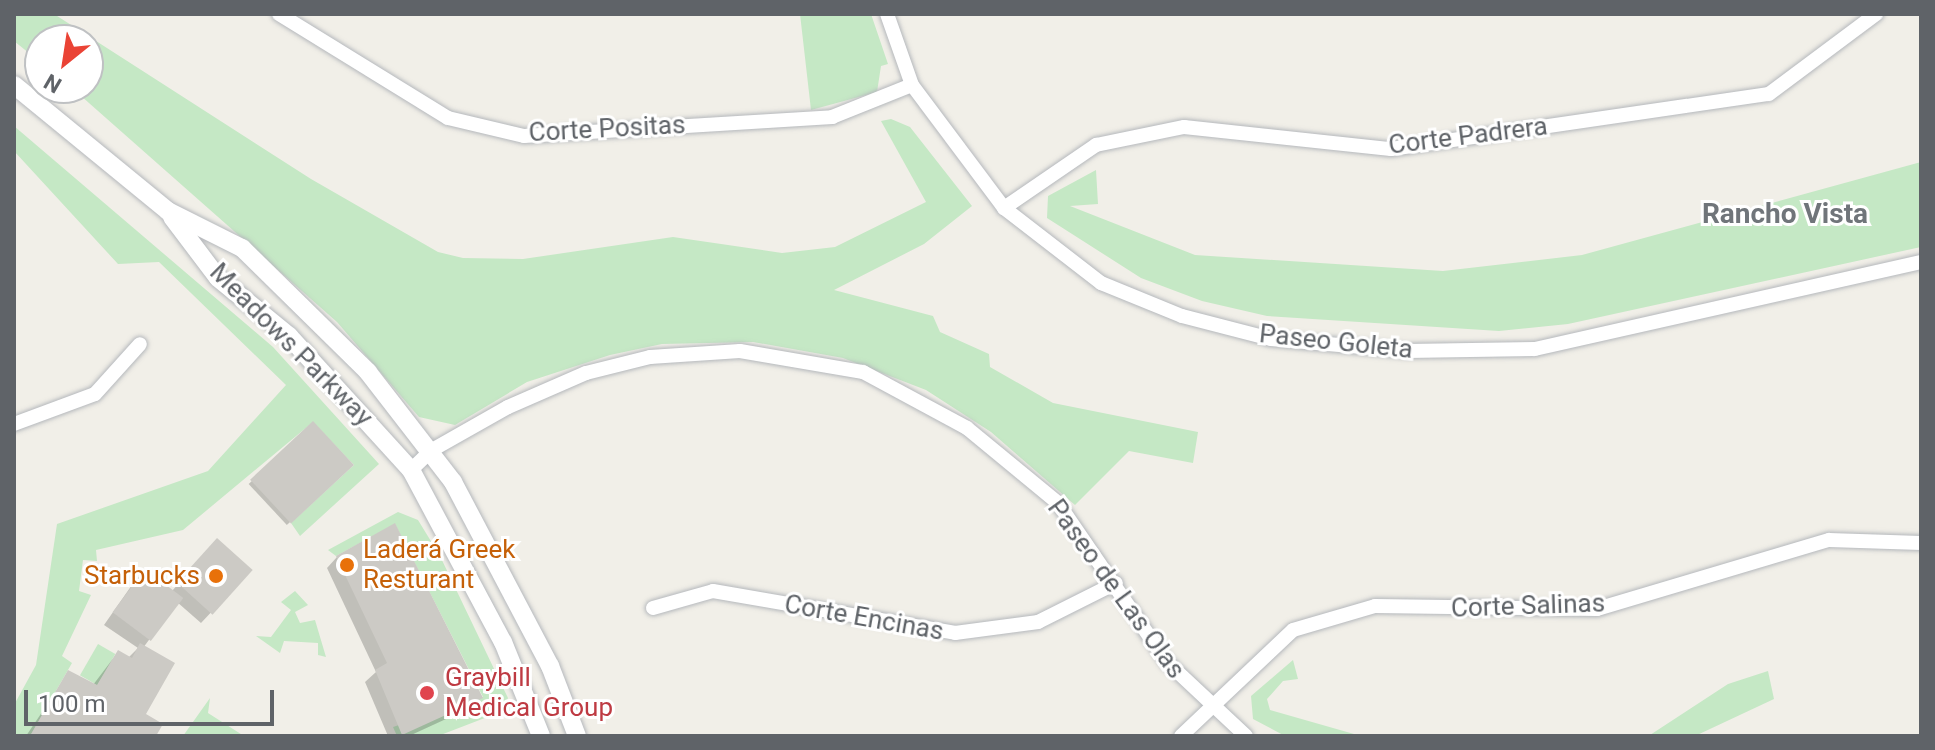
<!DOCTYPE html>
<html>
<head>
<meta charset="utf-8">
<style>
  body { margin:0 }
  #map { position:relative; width:1935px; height:750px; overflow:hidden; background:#f1efe8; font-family:Roboto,sans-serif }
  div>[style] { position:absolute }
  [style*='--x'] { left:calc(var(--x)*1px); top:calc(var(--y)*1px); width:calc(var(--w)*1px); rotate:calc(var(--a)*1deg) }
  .green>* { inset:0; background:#c5e8c5; transform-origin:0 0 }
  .shadow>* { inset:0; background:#0003; transform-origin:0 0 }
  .building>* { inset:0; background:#cccac5; transform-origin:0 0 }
  .roads { filter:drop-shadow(0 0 2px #b5b8bc) drop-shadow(0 0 2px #b5b8bc) }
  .street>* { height:14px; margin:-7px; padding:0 7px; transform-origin:7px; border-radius:7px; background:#fff }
  .secondary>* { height:18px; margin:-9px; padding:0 9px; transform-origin:9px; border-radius:9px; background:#fff }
  .dots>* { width:22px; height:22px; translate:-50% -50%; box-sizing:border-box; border:4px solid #fff; border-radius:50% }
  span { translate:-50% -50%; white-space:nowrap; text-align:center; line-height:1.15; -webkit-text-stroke:6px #fff; paint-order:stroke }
  .street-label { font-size:26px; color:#5f6368 }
  .food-label { font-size:26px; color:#c56008 }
  .left { translate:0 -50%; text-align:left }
  .right { translate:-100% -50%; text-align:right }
  .health-label { font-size:26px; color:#be3a42 }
  .neighbourhood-label { font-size:28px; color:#70757a; font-weight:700 }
  .frame { position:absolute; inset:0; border:16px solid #5f6368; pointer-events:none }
  .north { position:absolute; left:24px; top:24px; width:80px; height:80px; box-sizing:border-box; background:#fff; border:2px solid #bfc1c3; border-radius:50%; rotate:210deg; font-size:22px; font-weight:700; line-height:32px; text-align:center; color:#5f6368 }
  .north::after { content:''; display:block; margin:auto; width:28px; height:36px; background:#ea4335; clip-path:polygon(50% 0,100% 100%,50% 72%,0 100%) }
  .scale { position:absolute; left:24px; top:690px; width:250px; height:36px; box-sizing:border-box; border:4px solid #5f6368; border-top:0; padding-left:10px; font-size:24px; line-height:28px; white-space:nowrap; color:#5f6368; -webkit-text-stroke:6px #fff; paint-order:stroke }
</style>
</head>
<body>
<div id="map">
  <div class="green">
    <i style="clip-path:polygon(14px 14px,54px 14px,311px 179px,438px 252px,463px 258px,523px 259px,673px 237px,782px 253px,835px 247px,926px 202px,881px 121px,891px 119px,910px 127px,972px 206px,924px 244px,834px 290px,933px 316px,940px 332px,989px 354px,990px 367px,1053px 403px,1198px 432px,1193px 463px,1129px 451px,1075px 505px,991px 432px,926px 390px,843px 358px,753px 342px,662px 344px,610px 355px,527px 382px,455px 425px,419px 417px,337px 322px,72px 88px,88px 88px,88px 40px,40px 40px,40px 62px,14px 41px)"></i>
    <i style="clip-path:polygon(800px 14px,871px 14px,888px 64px,881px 66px,877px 92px,811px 110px)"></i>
    <i style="clip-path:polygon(14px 126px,273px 347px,379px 464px,300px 536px,291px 523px,354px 465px,313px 422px,183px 530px,96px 550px,97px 561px,83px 560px,79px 591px,91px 595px,62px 656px,72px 663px,30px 736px,14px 736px,14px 705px,36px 665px,57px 524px,208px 471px,286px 385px,159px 262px,118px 264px,14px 151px)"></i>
    <i style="clip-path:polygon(1921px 162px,1921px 247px,1568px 324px,1499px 331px,1267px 316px,1202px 301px,1141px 278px,1047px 218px,1048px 196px,1096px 170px,1098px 204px,1070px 206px,1195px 255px,1443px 271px,1582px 255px)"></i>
    <i style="clip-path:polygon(398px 512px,418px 520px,440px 556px,508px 698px,503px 711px,438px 736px,397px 736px,393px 727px,483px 697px,395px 524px,336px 556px,328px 550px)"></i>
    <i style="clip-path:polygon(295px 591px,308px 605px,295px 612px,300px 623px,315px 620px,326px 657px,318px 655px,318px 643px,284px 641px,280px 653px,256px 636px,271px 637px,291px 610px,281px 602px)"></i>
    <i style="left:98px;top:644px;width:20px;height:36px;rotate:30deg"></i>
    <i style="clip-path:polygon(1293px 660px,1298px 679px,1283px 681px,1267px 699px,1270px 710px,1361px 736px,1285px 736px,1253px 719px,1251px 696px)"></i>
    <i style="clip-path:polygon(1768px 671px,1774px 699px,1695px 736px,1610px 736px,1650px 735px,1728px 684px)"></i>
    <i style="clip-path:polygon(210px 698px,208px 713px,244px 736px,183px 736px)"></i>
  </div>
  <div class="shadow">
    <i style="left:313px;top:424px;width:56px;height:88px;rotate:47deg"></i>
    <i style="clip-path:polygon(207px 551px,251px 570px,201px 623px,177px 602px,143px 648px,143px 714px,153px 736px,26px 736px,69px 672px,93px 685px,118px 652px,128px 658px,138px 648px,104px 625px,134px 582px,145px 571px,172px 591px)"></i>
    <i style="clip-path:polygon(337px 557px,481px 697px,470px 708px,409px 736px,388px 736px,365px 682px,376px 672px,327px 568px)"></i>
  </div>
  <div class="building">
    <i style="left:313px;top:421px;width:60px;height:86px;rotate:47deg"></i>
    <i style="clip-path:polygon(395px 523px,483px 698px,402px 735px,375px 670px,387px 663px,336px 556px)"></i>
    <i style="left:217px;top:538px;width:48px;height:60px;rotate:42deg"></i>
    <i style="left:145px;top:569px;width:48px;height:54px;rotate:37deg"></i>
    <i style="clip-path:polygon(140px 643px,175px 663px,146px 714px,163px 724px,156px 736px,30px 736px,68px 670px,97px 685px,118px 650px,132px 658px)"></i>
  </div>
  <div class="roads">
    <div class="street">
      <i style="--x:279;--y:14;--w:198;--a:31.6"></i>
      <i style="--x:448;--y:118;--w:78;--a:13.3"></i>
      <i style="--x:524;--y:136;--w:309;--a:-3.5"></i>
      <i style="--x:832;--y:117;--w:86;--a:-21.8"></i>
      <i style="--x:887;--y:14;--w:75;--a:70.6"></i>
      <i style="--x:912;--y:85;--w:154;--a:53.2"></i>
      <i style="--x:1004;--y:208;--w:123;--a:37.7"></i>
      <i style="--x:1101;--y:283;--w:87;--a:22.2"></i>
      <i style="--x:1182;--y:316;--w:92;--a:14.5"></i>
      <i style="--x:1271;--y:339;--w:137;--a:5"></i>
      <i style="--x:1407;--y:351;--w:128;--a:-0.9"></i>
      <i style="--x:1535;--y:349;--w:396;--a:-12.7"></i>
      <i style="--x:1004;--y:208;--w:112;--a:-34.4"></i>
      <i style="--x:1096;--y:145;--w:90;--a:-11.6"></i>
      <i style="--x:1184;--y:127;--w:208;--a:6.1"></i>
      <i style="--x:1391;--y:149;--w:382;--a:-8.3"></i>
      <i style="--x:1769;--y:94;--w:134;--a:-36.8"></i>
      <i style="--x:14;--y:424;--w:86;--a:-20.3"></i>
      <i style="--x:95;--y:394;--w:67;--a:-48"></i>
      <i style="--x:411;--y:470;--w:29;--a:-44"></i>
      <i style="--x:432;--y:450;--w:87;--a:-29.5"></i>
      <i style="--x:508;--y:407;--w:85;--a:-23.6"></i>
      <i style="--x:586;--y:373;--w:66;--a:-14"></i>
      <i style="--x:650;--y:357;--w:90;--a:-3.8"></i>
      <i style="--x:740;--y:351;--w:125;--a:9.7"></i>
      <i style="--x:863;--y:372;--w:118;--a:28.3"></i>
      <i style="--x:967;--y:428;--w:118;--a:39.5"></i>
      <i style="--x:1058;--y:503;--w:193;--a:55.6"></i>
      <i style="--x:1167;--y:662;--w:108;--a:43.1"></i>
      <i style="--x:653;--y:608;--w:62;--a:-15.8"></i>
      <i style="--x:713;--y:591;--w:246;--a:9.8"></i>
      <i style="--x:955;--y:633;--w:84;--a:-7.5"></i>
      <i style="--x:1038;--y:622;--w:87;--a:-26.6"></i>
      <i style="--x:1181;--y:736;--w:154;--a:-43.4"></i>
      <i style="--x:1293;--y:630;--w:85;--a:-16.3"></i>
      <i style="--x:1375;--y:606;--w:222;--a:0.8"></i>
      <i style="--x:1597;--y:609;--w:242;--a:-16.6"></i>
      <i style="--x:1829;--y:540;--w:92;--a:1.9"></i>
    </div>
    <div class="secondary">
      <i style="--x:14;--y:85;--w:199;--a:39.3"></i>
      <i style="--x:168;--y:211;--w:83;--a:26.6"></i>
      <i style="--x:242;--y:248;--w:177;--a:44.5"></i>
      <i style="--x:368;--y:372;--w:139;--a:52.3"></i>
      <i style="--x:453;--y:482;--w:208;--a:62.2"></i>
      <i style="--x:550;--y:666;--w:75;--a:68.9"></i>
      <i style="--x:172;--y:217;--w:76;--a:53"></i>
      <i style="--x:218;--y:278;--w:92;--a:39.2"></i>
      <i style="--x:289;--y:336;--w:181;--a:47.7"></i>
      <i style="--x:411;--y:470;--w:195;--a:61.9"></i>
      <i style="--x:503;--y:642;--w:101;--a:68"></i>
    </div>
  </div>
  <div class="dots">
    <i style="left:347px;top:565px;background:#e8710a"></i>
    <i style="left:216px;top:576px;background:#e8710a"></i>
    <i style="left:427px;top:693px;background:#e0444e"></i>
  </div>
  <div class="street-label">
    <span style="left:607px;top:129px;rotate:-3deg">Corte Positas</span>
    <span style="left:1468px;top:136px;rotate:-7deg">Corte Padrera</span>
    <span style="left:1336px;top:342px;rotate:6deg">Paseo Goleta</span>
    <span style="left:291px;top:345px;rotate:45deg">Meadows Parkway</span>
    <span style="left:1116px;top:589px;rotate:54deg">Paseo de Las Olas</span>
    <span style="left:1528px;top:606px;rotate:-2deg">Corte Salinas</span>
    <span style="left:864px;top:618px;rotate:10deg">Corte Encinas</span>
  </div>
  <div class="food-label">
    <span class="left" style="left:363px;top:565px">Laderá Greek<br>Resturant</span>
    <span class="right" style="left:200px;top:576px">Starbucks</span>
  </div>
  <div class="health-label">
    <span class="left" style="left:445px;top:693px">Graybill<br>Medical Group</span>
  </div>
  <div class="neighbourhood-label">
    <span style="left:1785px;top:214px">Rancho Vista</span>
  </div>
  <div class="frame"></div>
  <div class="north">N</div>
  <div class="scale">100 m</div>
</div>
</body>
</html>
